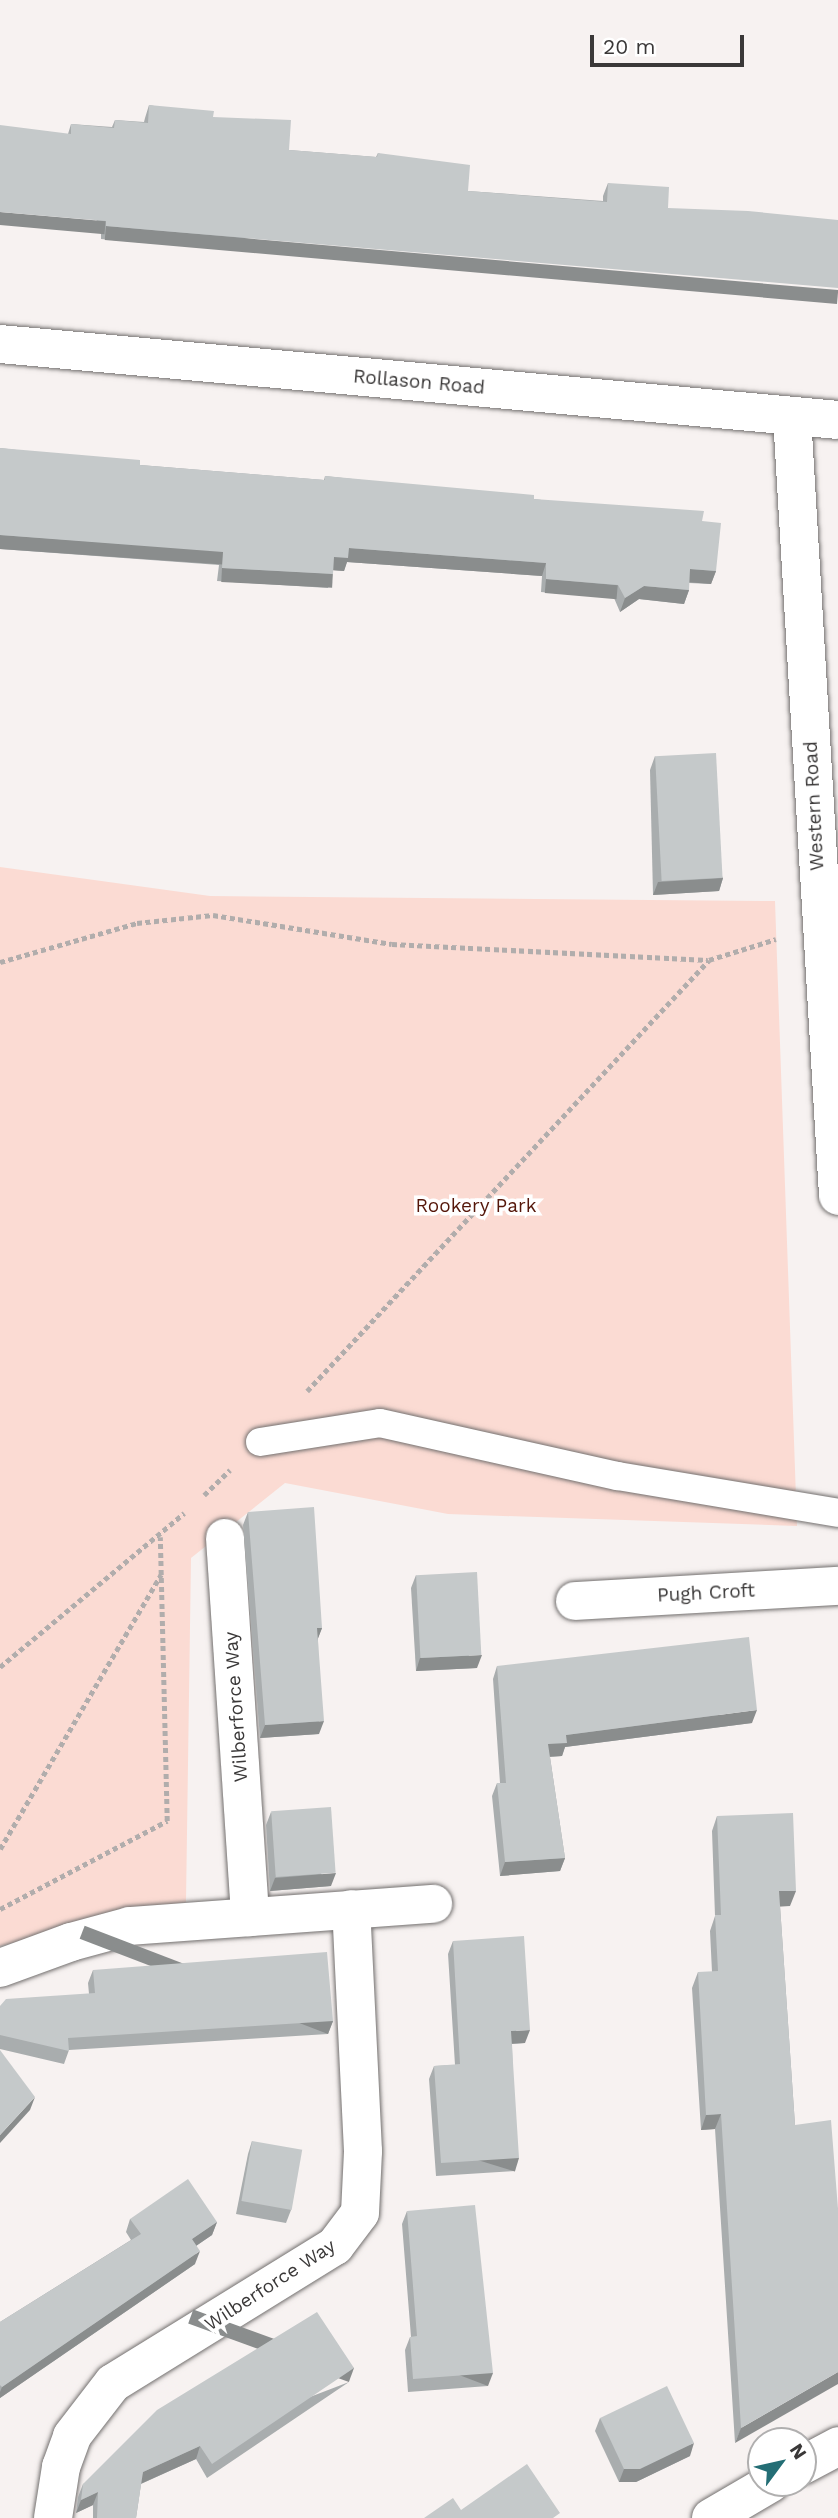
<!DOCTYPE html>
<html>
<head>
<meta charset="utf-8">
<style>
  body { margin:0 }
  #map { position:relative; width:838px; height:2518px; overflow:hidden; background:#f7f2f1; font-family:"Work Sans",sans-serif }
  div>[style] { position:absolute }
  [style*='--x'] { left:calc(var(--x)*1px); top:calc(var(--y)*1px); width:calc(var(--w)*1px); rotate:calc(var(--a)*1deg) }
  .green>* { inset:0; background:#fbdbd3 }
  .path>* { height:4.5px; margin-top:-2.25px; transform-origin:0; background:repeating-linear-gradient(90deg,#b1adac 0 5px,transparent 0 8.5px) }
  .roads { filter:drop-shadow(0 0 2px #73706f) drop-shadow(0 0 2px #73706f) }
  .lane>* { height:28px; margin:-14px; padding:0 14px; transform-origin:14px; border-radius:14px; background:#fff }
  .street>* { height:38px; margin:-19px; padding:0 19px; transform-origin:19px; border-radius:19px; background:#fff }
  .wall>* { inset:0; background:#a9adae }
  .shaded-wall>* { inset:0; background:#8a8d8d; transform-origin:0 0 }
  .building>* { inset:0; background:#c5c9ca; transform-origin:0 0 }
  span { translate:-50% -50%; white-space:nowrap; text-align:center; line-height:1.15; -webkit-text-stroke:7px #fff; paint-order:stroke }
  .street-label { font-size:19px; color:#3a3838 }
  .park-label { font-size:19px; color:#55170a }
  .north { position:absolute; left:747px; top:2427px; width:70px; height:70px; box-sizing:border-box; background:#fff; border:2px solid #b0afaf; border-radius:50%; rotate:57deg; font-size:19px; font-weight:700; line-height:28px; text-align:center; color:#3a3838 }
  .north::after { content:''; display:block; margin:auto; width:24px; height:32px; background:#246e75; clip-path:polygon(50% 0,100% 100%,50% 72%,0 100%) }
  .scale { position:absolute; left:590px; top:35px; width:154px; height:32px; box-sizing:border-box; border:4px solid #3a3838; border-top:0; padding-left:9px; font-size:21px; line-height:24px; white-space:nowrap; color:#3a3838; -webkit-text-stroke:5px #fff; paint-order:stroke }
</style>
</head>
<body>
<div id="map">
  <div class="green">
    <i style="clip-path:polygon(0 867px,210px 896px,775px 901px,797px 1526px,448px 1514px,285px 1483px,191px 1558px,186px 1902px,0 1946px)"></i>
  </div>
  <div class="path">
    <i style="--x:0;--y:962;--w:142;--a:-15.9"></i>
    <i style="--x:137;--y:923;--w:76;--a:-6"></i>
    <i style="--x:213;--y:915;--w:181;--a:9.2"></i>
    <i style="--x:392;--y:944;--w:316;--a:2.9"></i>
    <i style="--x:307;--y:1391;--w:589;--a:-46.99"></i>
    <i style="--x:709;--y:960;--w:70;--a:-17.4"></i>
    <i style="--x:204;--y:1495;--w:36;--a:-44"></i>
    <i style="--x:0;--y:1667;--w:240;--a:-39.9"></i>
    <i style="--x:0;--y:1849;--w:318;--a:-59.6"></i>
    <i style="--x:0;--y:1909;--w:189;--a:-27.8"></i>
    <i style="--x:167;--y:1821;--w:284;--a:-91.4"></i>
  </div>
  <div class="roads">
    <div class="lane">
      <i style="--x:260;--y:1442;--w:121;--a:-9"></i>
      <i style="--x:380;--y:1423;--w:244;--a:12.6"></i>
      <i style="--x:618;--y:1476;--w:223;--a:9.5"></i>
    </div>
    <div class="street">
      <i style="--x:0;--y:344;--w:841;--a:5.18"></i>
      <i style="--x:792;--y:416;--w:781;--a:86.62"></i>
      <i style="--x:225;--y:1538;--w:380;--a:86.2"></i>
      <i style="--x:575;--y:1601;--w:263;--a:-3.3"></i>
      <i style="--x:0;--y:1968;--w:76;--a:-20.1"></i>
      <i style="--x:71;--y:1942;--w:61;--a:-15.2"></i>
      <i style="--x:130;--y:1926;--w:304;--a:-4.2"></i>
      <i style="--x:803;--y:2465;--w:40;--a:-28"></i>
      <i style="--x:53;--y:2518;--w:52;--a:-81.1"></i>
      <i style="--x:61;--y:2467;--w:33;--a:-70"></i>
      <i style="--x:72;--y:2436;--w:67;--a:-52.3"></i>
      <i style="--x:113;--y:2383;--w:261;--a:-31.7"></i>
      <i style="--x:335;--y:2246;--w:41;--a:-52.9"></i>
      <i style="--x:360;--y:2213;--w:62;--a:-87.2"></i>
      <i style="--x:363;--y:2151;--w:242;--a:-92.8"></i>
      <i style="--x:711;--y:2518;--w:69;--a:-30.3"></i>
    </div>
  </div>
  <div class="wall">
    <i style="clip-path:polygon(149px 105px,213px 117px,289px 150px,376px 157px,378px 153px,468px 191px,603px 201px,603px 196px,608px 183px,668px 208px,158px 244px,101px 239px,101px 234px,68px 134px,71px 124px,112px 127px,115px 120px,144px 122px,145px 118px)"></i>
    <i style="clip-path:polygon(0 448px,140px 465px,324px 480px,325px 476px,534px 499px,702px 521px,716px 571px,711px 584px,689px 583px,689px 590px,684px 604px,639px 599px,620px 612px,614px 598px,541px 592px,542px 576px,347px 562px,344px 571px,333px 570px,328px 588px,217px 581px,219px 565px,0 549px)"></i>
    <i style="clip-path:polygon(655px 756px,723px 878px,719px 891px,653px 895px,650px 770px)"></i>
    <i style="clip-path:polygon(248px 1512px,322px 1628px,318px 1638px,319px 1734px,260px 1738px,243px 1525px)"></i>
    <i style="clip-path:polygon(416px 1575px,477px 1668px,416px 1671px,411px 1588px)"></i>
    <i style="clip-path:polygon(497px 1666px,752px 1723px,565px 1747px,562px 1756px,550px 1757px,565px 1858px,560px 1871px,500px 1876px,492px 1796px,497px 1783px,500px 1783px,493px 1679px)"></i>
    <i style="clip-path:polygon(271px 1812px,331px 1886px,270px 1891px,266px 1825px)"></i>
    <i style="clip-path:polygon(717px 1816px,790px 1906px,780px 1906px,795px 2125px,838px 2209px,735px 2443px,715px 2129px,701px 2130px,692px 1988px,698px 1972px,712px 1972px,710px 1931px,715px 1916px,712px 1831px)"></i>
    <i style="clip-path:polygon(453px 1941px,525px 2043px,512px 2044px,515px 2171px,436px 2176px,429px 2079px,434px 2066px,455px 2065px,448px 1954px)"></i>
    <i style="clip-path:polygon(93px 1970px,333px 2021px,328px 2034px,69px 2050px,64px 2064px,0 2049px,0 2006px,89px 1994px,88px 1983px)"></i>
    <i style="clip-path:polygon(252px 2141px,291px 2210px,286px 2223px,236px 2214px,248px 2154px)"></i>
    <i style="clip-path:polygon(407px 2211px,488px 2386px,408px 2392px,405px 2350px,410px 2337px,411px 2337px,402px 2224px)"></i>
    <i style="clip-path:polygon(130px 2219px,217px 2222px,212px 2235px,196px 2246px,195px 2264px,0 2398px,0 2322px,131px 2240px,126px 2232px)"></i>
    <i style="clip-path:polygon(349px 2382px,207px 2478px,196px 2459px,141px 2484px,136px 2518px,93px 2518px,93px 2505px,76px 2513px,78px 2497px,83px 2484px)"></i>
    <i style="clip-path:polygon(600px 2418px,690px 2456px,636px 2482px,619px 2482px,595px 2431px)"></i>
  </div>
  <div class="shaded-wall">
    <i style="left:0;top:212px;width:106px;height:13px;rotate:5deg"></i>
    <i style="left:106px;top:226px;width:735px;height:14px;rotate:5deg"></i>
    <i style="left:0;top:535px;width:224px;height:14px;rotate:4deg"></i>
    <i style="clip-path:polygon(349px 548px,546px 563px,542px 576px,347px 562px,344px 571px,329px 570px,334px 557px)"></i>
    <i style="left:222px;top:568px;width:111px;height:14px;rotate:3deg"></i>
    <i style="clip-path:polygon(690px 569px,716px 571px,711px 584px,686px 582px)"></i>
    <i style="left:546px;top:579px;width:72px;height:14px;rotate:5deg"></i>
    <i style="clip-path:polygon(644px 586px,689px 590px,684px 604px,639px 599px,620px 612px,625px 598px)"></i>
    <i style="clip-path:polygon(723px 878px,719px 891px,653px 895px,658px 882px)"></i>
    <i style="clip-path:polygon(317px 1628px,322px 1628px,317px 1641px)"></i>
    <i style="clip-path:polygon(482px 1655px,477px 1668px,416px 1671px,420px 1658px)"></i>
    <i style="clip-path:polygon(757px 1710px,752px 1723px,565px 1747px,562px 1756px,543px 1757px,548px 1744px,566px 1735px)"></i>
    <i style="clip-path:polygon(324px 1721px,319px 1734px,260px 1738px,265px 1725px)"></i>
    <i style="clip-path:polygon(565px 1858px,560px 1871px,500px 1876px,505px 1862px)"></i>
    <i style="clip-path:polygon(336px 1873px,331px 1886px,270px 1891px,275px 1878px)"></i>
    <i style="clip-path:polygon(779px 1891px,796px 1891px,790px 1906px,774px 1907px)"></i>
    <i style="left:333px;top:2021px;width:14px;height:266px;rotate:111deg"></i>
    <i style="clip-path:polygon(530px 2030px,525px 2043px,506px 2044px,511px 2031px)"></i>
    <i style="clip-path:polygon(35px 2097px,30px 2110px,0 2143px,0 2135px)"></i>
    <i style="clip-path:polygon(721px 2114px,715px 2129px,701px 2130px,706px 2115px)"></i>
    <i style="left:519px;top:2158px;width:14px;height:78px;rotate:107deg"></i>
    <i style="clip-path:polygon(217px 2222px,212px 2235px,187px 2252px,192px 2239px)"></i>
    <i style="clip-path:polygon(200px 2251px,195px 2264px,0 2398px,0 2392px,2px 2387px)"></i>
    <i style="left:354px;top:2368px;width:15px;height:171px;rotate:110deg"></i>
    <i style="clip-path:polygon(838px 2372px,838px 2384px,735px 2443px,741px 2428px)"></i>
    <i style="left:493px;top:2373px;width:14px;height:80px;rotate:111deg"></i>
    <i style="clip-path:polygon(694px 2443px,690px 2456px,636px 2482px,619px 2482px,624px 2469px)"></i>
    <i style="clip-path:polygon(200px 2446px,196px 2459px,138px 2485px,143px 2472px)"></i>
    <i style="clip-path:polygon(98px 2492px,93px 2505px,76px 2513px,81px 2500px)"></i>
  </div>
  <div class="building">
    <i style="clip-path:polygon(149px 105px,214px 111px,213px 117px,291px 120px,289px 150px,377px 157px,378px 153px,470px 165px,468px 191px,607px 202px,608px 183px,669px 187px,668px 208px,748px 211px,838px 220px,838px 288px,163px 231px,106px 226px,106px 221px,0 212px,0 125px,71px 134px,71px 124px,114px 128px,115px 120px,148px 123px)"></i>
    <i style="clip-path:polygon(0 448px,140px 460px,140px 465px,325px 480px,325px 476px,534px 495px,534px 499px,704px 511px,702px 521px,721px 523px,716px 571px,690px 569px,689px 590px,644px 586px,625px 598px,618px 585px,546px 579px,546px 563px,349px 548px,348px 558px,334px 557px,333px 574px,222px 568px,223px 552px,0 535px)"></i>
    <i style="left:716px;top:753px;width:125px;height:61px;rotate:87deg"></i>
    <i style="clip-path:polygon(314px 1507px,322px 1628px,317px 1628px,324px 1721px,265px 1725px,248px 1512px)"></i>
    <i style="left:477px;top:1572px;width:83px;height:61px;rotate:87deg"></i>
    <i style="clip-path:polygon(749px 1637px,757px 1710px,566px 1735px,567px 1743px,548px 1744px,565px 1858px,505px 1862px,497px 1783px,506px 1783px,497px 1666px)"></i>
    <i style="left:331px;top:1807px;width:66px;height:60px;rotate:86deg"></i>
    <i style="clip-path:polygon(793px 1813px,796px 1891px,779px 1891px,795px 2125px,831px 2120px,838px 2209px,838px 2372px,741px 2428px,721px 2114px,706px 2115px,698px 1972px,718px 1971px,715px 1915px,721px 1915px,717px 1816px)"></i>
    <i style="clip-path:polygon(524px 1936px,530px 2030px,511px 2031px,519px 2158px,441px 2163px,434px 2066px,460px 2064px,453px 1941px)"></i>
    <i style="clip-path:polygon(327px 1952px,333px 2021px,68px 2038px,69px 2051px,0 2035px,0 2006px,6px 1999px,95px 1993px,93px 1970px)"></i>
    <i style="clip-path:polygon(0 2050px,35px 2097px,0 2135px)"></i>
    <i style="left:252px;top:2141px;width:51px;height:61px;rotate:10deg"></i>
    <i style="clip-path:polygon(188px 2179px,217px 2222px,192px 2239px,200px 2251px,2px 2387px,0 2385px,0 2322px,141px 2234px,130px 2219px)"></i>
    <i style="clip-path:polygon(475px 2205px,493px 2373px,413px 2379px,410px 2337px,417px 2336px,407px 2211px)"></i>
    <i style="clip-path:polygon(317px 2312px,354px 2368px,212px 2464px,200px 2446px,143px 2472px,136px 2518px,97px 2518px,98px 2492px,81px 2500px,83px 2484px,157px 2410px)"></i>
    <i style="clip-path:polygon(667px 2386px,694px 2443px,640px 2469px,624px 2469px,600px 2418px)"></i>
    <i style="clip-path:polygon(527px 2464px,560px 2513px,553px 2518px,424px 2518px,453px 2498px,461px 2510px)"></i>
  </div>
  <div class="street-label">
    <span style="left:419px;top:382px;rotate:5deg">Rollason Road</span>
    <span style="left:814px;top:806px;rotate:-93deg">Western Road</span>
    <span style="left:706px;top:1593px;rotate:-3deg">Pugh Croft</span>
    <span style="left:236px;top:1707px;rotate:-94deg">Wilberforce Way</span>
    <span style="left:270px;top:2285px;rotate:-33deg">Wilberforce Way</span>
  </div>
  <div class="park-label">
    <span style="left:476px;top:1206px">Rookery Park</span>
  </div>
  <div class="north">N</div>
  <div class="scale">20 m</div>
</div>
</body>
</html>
